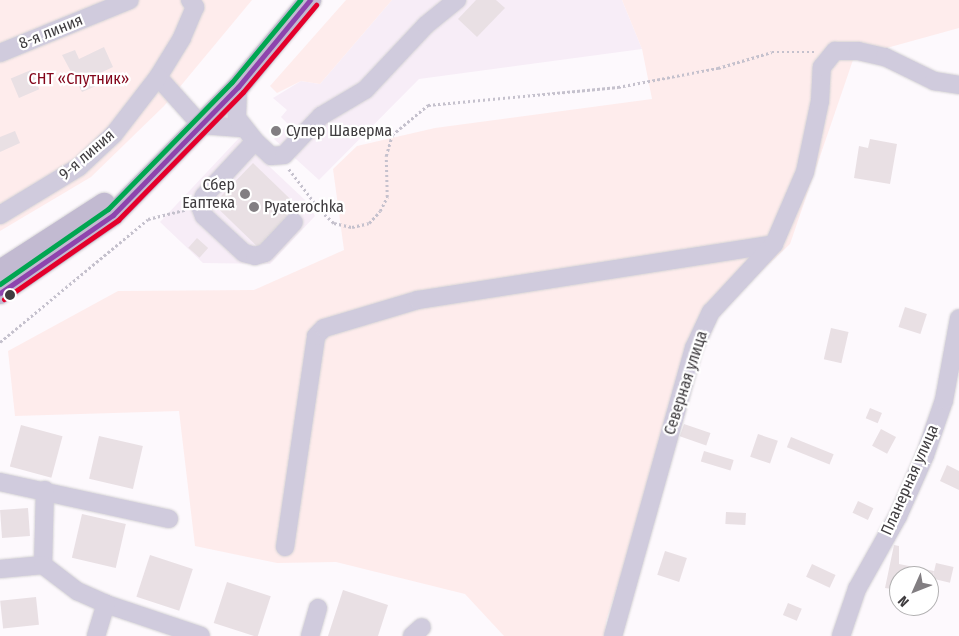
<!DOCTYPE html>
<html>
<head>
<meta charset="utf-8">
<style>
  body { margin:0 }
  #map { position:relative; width:959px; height:636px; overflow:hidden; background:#fdf9fd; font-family:"Fira Sans Condensed",sans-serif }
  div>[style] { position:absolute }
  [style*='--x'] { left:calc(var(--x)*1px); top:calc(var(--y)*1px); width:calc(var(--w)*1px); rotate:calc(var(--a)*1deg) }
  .built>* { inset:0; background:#f7edf7 }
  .green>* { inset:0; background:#feecec }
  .building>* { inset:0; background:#e9e0e4; transform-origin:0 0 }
  .path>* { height:2.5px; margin-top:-1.25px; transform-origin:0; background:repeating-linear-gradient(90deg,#c5c1cd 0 2.5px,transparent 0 5px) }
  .roads { filter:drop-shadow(0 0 1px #d6d4d6) drop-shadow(0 0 1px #d6d4d6) }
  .minor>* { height:18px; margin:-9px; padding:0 9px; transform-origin:9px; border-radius:9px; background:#d0cbdd }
  .major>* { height:22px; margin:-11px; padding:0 11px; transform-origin:11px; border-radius:11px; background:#c2bad1 }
  .bus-1>* { height:5px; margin:-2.5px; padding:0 2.5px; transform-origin:2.5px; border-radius:2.5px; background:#8e44ad }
  .bus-2>* { height:5px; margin:-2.5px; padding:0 2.5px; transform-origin:2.5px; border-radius:2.5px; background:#e4002b }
  .bus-3>* { height:5px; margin:-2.5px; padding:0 2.5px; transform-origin:2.5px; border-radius:2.5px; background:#00a651 }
  .dots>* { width:14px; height:14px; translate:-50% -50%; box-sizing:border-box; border:2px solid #fff; border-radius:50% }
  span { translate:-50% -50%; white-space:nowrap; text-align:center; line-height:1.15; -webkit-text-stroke:4.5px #fff; paint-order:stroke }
  .street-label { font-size:16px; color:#3f3c3f }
  .park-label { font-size:16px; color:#83051a }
  .poi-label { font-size:16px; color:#3f3c3f }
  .left { translate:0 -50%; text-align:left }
  .right { translate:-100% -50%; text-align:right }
  .north { position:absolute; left:889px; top:566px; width:50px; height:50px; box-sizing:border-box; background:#fff; border:1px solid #b2b1b2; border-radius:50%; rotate:226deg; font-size:14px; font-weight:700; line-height:20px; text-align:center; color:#3f3c3f }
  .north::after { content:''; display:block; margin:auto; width:18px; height:22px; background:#827e82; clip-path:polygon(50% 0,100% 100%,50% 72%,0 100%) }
</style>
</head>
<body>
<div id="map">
  <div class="built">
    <i style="clip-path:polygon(392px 0,622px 0,642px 49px,419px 79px,319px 180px,274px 139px,288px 124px,281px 117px,287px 110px,273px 98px,301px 81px,320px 84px)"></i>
    <i style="clip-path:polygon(239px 138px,305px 200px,315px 216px,270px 264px,203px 263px,160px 222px)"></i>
  </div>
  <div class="green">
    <i style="clip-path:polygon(0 0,252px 0,164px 106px,91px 177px,0 231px)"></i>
    <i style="clip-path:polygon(346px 0,392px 0,320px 84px,301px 81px,277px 93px,270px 86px)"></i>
    <i style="clip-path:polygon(622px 0,959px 0,959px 28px,854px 57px,790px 244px,742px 290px,708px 308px,606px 621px,605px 636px,504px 636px,465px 594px,336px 562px,277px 563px,195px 546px,179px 411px,15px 416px,8px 351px,118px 291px,254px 290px,344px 250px,333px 169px,357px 146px,435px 128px,652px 99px,642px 49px)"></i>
  </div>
  <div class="building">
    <i style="clip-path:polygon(476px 0,496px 0,505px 8px,477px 37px,458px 19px)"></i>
    <i style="clip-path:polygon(104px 47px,113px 67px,92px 77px,96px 86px,82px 92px,62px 55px,75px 50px,79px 59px)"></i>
    <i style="left:31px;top:70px;width:21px;height:22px;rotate:67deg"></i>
    <i style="clip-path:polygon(15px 131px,20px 143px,0 152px,0 137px)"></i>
    <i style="clip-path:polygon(870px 139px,897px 144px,890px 184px,854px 178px,859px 146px,868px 148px)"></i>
    <i style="left:253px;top:163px;width:64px;height:57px;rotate:44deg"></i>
    <i style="left:197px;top:238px;width:15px;height:13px;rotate:42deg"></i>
    <i style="left:905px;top:307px;width:23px;height:21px;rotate:18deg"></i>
    <i style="left:831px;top:328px;width:18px;height:32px;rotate:13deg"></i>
    <i style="left:870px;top:408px;width:13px;height:11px;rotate:23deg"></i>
    <i style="left:684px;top:424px;width:28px;height:13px;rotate:19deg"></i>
    <i style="left:21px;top:425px;width:43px;height:43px;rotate:15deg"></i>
    <i style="left:881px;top:429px;width:17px;height:19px;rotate:28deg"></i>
    <i style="left:758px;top:434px;width:21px;height:24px;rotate:19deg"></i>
    <i style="left:99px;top:436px;width:45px;height:44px;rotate:13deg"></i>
    <i style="left:791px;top:437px;width:46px;height:11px;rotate:22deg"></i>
    <i style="left:704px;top:451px;width:31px;height:11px;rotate:17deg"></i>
    <i style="clip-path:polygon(947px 465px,959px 471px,959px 490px,940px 481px)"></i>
    <i style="left:858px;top:501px;width:17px;height:13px;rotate:25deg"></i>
    <i style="left:28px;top:508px;width:28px;height:28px;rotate:86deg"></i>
    <i style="left:726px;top:512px;width:20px;height:12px;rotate:3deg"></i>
    <i style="left:82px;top:514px;width:45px;height:45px;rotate:13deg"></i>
    <i style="clip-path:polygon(894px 545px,899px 546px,899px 564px,934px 571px,933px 576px,899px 576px,899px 590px,885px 588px)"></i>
    <i style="left:665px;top:551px;width:23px;height:25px;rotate:18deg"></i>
    <i style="left:150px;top:555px;width:45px;height:44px;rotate:18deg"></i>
    <i style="left:936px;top:563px;width:18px;height:16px;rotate:13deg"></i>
    <i style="left:812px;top:564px;width:26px;height:14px;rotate:25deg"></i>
    <i style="left:227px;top:582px;width:46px;height:43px;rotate:18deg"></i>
    <i style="clip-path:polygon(343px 590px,388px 605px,378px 636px,328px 636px)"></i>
    <i style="left:36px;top:597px;width:28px;height:36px;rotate:84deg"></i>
    <i style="left:788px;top:603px;width:15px;height:13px;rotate:23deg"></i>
  </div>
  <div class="path">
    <i style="--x:289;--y:169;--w:53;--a:52.7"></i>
    <i style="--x:321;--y:211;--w:18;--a:43"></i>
    <i style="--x:334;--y:223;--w:18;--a:13"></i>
    <i style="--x:352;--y:227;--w:17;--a:-13"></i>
    <i style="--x:369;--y:223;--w:16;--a:-47"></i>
    <i style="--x:380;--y:211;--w:16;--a:-63"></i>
    <i style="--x:387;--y:197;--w:41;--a:-91.4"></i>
    <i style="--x:386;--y:156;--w:22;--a:-74"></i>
    <i style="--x:392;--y:135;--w:47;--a:-39.8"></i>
    <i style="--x:428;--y:105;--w:191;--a:-5.4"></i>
    <i style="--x:618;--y:87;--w:102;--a:-10.8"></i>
    <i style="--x:718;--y:68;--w:56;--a:-16.5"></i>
    <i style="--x:772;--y:52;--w:44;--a:0"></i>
    <i style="--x:0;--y:342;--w:192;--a:-39.7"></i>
    <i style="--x:148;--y:219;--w:38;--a:-14"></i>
  </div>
  <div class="roads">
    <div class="minor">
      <i style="--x:190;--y:0;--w:9;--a:54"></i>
      <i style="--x:195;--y:7;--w:34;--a:113"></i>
      <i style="--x:182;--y:38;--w:46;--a:121.6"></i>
      <i style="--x:158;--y:77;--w:64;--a:48.1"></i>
      <i style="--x:201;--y:125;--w:40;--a:4.3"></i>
      <i style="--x:0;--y:53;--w:140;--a:-22.2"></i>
      <i style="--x:238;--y:87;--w:31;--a:92"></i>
      <i style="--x:237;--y:118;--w:29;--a:52"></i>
      <i style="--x:255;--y:141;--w:75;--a:132.8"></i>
      <i style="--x:204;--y:196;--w:11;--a:112"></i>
      <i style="--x:200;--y:206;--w:11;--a:68"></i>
      <i style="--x:204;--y:216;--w:54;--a:42.8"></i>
      <i style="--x:244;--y:253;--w:11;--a:15"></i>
      <i style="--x:255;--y:256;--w:10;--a:-17"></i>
      <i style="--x:265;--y:253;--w:42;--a:-46.9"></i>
      <i style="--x:255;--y:141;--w:22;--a:43"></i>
      <i style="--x:271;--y:156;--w:13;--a:-4"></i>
      <i style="--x:284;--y:155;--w:54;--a:-46.5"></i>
      <i style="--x:321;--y:116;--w:51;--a:-30.6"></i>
      <i style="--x:365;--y:90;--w:89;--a:-46.8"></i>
      <i style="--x:426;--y:25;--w:40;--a:-39"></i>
      <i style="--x:0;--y:215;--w:92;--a:-31.3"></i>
      <i style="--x:79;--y:167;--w:48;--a:-43.3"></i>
      <i style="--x:114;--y:134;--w:72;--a:-52.3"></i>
      <i style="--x:0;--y:482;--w:173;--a:12.3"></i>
      <i style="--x:285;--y:547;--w:213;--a:-81.6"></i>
      <i style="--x:316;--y:336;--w:11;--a:-45"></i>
      <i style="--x:324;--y:328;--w:98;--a:-16.6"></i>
      <i style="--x:418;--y:300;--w:360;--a:-8.9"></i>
      <i style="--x:43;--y:565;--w:75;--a:-88.5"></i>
      <i style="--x:0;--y:569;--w:43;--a:-5.3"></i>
      <i style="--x:43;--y:565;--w:43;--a:37.4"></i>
      <i style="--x:77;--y:591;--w:32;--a:24"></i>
      <i style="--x:106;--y:604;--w:100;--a:18.6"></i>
      <i style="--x:96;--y:636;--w:34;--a:-73"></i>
      <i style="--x:310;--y:636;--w:29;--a:-74"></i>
      <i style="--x:412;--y:636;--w:13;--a:-42"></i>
      <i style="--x:613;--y:636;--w:299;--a:-74.3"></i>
      <i style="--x:694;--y:348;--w:40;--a:-65"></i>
      <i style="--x:711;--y:312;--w:93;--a:-47.2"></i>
      <i style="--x:774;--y:244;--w:78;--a:-66.7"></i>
      <i style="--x:805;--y:172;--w:73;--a:-78.1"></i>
      <i style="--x:820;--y:101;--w:34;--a:-87"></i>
      <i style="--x:822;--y:67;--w:21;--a:-51"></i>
      <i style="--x:835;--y:51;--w:23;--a:0"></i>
      <i style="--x:858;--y:51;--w:28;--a:13"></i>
      <i style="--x:885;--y:57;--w:55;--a:26.1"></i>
      <i style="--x:934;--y:81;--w:25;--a:9"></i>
      <i style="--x:841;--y:636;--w:50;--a:-71.2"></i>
      <i style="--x:857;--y:589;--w:84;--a:-60.7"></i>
      <i style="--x:898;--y:516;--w:67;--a:-66.1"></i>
      <i style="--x:925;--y:455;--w:58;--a:-70.9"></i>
      <i style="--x:944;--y:400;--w:83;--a:-79.6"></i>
    </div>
    <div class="major">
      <i style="--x:0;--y:271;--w:124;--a:-32.8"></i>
      <i style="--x:0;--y:293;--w:137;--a:-34.6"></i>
      <i style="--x:113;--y:215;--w:179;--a:-45.7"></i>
      <i style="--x:238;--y:87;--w:113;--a:-50.4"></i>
    </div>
  </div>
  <div class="bus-1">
    <i style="--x:0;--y:293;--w:137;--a:-34.6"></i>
    <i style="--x:113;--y:215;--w:179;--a:-45.7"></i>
    <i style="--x:238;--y:87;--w:113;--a:-50.4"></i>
  </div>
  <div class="bus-2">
    <i style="--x:4;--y:299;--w:139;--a:-34.7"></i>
    <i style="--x:118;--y:220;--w:179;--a:-45.7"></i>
    <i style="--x:243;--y:92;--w:114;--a:-50"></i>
  </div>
  <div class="bus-3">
    <i style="--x:0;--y:284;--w:131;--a:-34.8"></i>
    <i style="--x:108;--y:209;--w:177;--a:-45.7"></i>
    <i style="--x:232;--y:82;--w:107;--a:-50.3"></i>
  </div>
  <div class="dots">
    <i style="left:276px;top:131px;background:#827e82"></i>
    <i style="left:245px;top:194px;background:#827e82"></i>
    <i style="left:254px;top:207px;background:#827e82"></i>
    <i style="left:10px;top:295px;background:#3f3c3f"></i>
  </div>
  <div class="street-label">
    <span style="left:51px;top:32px;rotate:-22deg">8-я линия</span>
    <span style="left:87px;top:155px;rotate:-41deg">9-я линия</span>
    <span style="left:686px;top:383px;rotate:-72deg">Северная улица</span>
    <span style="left:910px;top:480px;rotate:-66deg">Планерная улица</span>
  </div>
  <div class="park-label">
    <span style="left:79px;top:79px">СНТ «Спутник»</span>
  </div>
  <div class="poi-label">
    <span class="left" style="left:286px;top:131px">Супер Шаверма</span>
    <span class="right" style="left:235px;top:194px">Сбер<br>Еаптека</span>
    <span class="left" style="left:264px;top:207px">Pyaterochka</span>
  </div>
  <div class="north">N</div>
</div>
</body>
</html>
